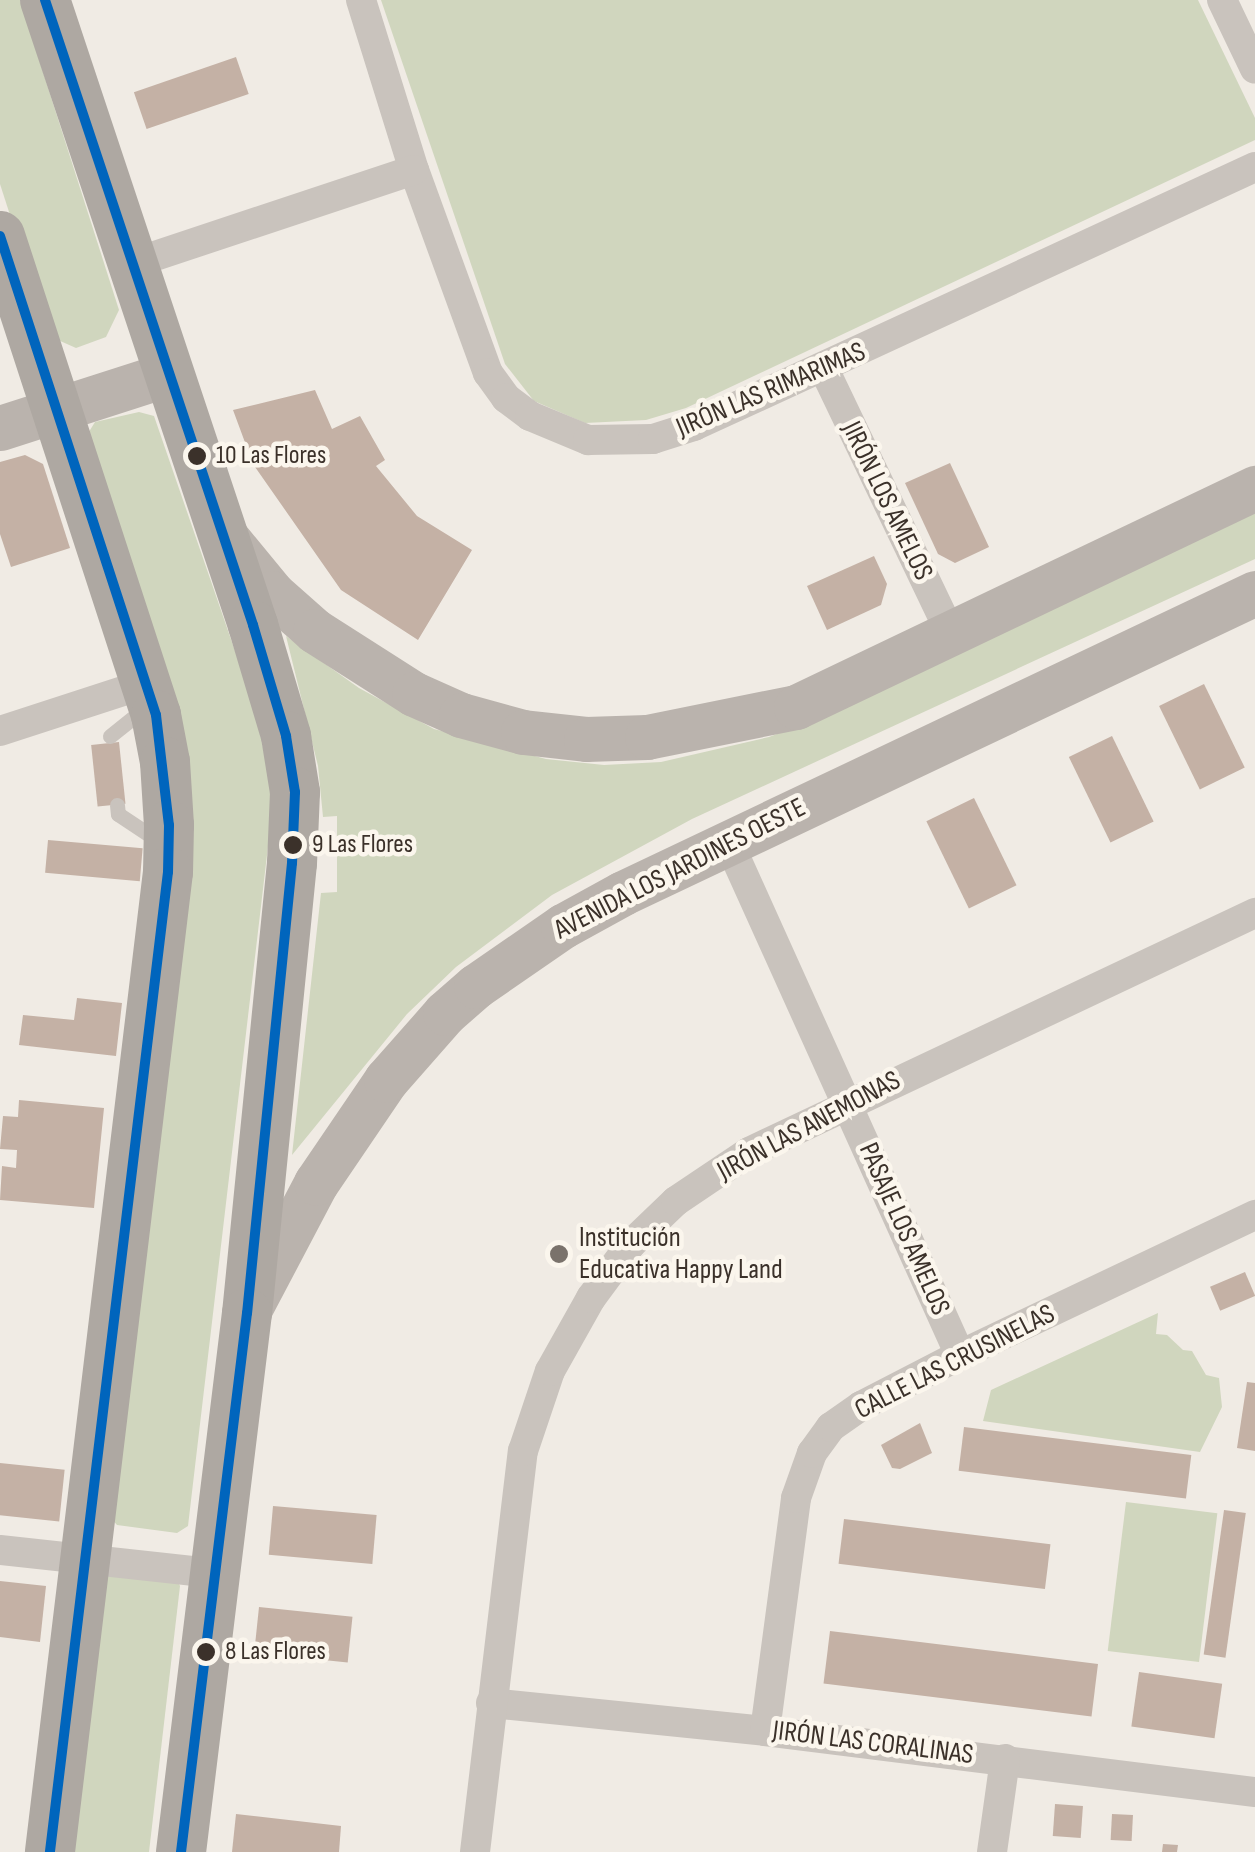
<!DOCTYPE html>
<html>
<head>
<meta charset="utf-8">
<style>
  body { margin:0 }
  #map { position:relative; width:1255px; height:1852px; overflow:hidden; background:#f0ebe4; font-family:"Sofia Sans Condensed",sans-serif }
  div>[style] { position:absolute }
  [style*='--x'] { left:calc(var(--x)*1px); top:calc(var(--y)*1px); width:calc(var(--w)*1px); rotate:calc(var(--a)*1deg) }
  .green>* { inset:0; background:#d0d6be; transform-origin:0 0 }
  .building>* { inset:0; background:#c4b1a5; transform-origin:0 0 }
  .lane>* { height:15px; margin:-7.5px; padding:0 7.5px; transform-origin:7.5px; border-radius:7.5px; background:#c9c3bd }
  .street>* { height:30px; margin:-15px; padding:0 15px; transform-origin:15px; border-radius:15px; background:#c9c3bd }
  .secondary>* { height:45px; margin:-22.5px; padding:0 22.5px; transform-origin:22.5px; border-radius:22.5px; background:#bab3ad }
  .primary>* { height:50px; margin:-25px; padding:0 25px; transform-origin:25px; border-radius:25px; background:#aea8a2 }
  .bus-1>* { height:10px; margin:-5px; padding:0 5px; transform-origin:5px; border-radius:5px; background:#0065bd }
  .dots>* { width:28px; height:28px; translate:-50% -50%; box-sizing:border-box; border:5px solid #fbf6ed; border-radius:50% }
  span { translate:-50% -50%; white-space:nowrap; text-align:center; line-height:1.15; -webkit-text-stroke:9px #fbf6ed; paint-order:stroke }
  .bus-label { font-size:26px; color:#3b312a }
  .left { translate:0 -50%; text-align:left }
  .street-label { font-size:28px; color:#3b312a }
  .poi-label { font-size:28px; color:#3b312a }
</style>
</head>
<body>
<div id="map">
  <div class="green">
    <i style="clip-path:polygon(0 0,20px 0,119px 310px,106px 337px,76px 348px,49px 336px,0 184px)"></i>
    <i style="clip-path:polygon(381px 0,1198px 0,1255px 118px,1255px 140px,686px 408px,646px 420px,585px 423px,534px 401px,505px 364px)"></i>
    <i style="clip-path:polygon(139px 412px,154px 416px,254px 706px,270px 780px,271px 821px,188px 1526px,177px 1533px,117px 1525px,109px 1516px,186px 871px,87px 435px,95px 422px)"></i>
    <i style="clip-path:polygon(1255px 513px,1255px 559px,692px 819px,552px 895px,456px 967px,407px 1014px,292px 1155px,321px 893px,337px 892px,337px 816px,323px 817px,318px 766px,286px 636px,359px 688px,434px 729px,546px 759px,604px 765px,661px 762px,769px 737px,819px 718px)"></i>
    <i style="clip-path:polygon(1158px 1313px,1156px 1334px,1167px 1335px,1183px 1350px,1192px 1351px,1206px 1375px,1219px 1378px,1222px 1407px,1200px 1452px,983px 1421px,991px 1390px)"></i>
    <i style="left:1126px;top:1502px;width:92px;height:150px;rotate:7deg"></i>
    <i style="clip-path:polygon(104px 1576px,177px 1579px,180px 1586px,149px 1852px,71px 1852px)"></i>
  </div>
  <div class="building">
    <i style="left:236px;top:57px;width:39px;height:108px;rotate:71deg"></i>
    <i style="clip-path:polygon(315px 390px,332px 429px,360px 416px,385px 460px,376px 466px,417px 516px,472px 550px,418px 640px,341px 590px,253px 464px,233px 410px)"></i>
    <i style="clip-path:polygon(25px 455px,43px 464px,70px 548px,11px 567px,0 534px,0 462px)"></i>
    <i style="clip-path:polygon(950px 463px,989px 547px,955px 563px,938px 554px,905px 483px)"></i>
    <i style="clip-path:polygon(874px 556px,887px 584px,881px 605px,827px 630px,807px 586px)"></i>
    <i style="left:1204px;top:684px;width:93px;height:50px;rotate:64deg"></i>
    <i style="left:1112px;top:736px;width:95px;height:48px;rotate:64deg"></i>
    <i style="left:119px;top:742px;width:62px;height:28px;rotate:84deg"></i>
    <i style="left:974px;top:798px;width:97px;height:53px;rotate:64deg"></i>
    <i style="left:48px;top:840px;width:95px;height:33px;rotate:5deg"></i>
    <i style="clip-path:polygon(77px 998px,122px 1003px,116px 1056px,19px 1045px,23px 1015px,74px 1020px)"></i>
    <i style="clip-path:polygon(19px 1100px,104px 1108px,94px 1208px,0 1200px,2px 1166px,16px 1168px,17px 1150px,0 1149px,3px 1116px,18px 1117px)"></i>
    <i style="left:1245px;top:1272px;width:26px;height:38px;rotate:67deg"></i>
    <i style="clip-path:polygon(1247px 1382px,1255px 1383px,1255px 1451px,1237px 1448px)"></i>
    <i style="clip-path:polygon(920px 1423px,932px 1453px,900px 1469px,892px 1468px,881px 1445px)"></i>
    <i style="left:964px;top:1427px;width:229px;height:44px;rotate:7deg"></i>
    <i style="left:0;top:1463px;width:65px;height:52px;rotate:6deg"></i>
    <i style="left:273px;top:1506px;width:104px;height:49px;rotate:5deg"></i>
    <i style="left:1224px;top:1510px;width:22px;height:146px;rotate:8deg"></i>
    <i style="left:844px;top:1519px;width:208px;height:45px;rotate:7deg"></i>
    <i style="clip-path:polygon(0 1581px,46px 1586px,40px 1642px,0 1637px)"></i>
    <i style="left:259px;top:1607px;width:94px;height:46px;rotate:6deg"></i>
    <i style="left:830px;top:1631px;width:270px;height:53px;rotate:7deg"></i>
    <i style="left:1139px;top:1672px;width:84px;height:55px;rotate:8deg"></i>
    <i style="left:1055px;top:1804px;width:28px;height:32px;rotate:4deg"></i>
    <i style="clip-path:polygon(236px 1814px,341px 1826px,339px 1852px,232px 1852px)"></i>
    <i style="left:1112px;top:1814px;width:21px;height:26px;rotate:3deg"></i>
    <i style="clip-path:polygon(1163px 1844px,1178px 1845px,1177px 1852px,1162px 1852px)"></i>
  </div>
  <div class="lane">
    <i style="--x:110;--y:736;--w:45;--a:-38.7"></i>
    <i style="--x:117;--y:805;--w:9;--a:84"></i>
    <i style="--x:118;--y:814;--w:47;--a:33.7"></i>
  </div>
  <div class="street">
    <i style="--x:361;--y:0;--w:178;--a:72.7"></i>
    <i style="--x:414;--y:170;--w:216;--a:70"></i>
    <i style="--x:488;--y:373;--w:31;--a:54"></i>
    <i style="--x:506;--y:398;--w:30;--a:37"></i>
    <i style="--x:530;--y:416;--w:63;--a:22.5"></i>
    <i style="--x:588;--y:440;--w:65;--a:-0.9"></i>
    <i style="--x:653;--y:439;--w:43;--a:-17.6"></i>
    <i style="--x:694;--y:426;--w:618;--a:-24.78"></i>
    <i style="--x:1222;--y:0;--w:76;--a:64.4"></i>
    <i style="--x:131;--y:264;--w:298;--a:-18.4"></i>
    <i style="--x:824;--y:369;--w:294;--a:64.4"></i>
    <i style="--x:0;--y:731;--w:152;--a:-18"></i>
    <i style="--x:728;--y:841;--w:564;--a:65.71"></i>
    <i style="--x:0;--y:1550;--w:214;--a:6.2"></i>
    <i style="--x:491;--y:1703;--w:275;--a:5.8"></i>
    <i style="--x:765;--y:1731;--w:494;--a:7.1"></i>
    <i style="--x:765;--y:1731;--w:235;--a:-82.4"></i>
    <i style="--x:796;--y:1498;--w:48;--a:-70.4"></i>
    <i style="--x:812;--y:1453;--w:32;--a:-54"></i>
    <i style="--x:831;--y:1427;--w:37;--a:-35"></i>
    <i style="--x:861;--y:1406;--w:111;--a:-27.3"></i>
    <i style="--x:960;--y:1355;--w:327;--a:-25.4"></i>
    <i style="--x:475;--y:1852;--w:404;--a:-83.2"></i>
    <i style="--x:523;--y:1451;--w:84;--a:-71.4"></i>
    <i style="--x:550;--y:1371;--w:84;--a:-60.7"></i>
    <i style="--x:591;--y:1298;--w:67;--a:-53.5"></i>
    <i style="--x:631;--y:1244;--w:62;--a:-43.7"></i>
    <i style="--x:676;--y:1201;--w:88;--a:-33.9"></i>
    <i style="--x:749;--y:1152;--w:560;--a:-25.28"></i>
    <i style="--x:992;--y:1852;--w:94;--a:-82"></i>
  </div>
  <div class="secondary">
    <i style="--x:0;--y:428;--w:176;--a:-17.8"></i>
    <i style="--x:226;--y:537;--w:72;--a:50.6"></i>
    <i style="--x:272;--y:593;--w:57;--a:41.5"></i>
    <i style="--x:315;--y:631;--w:117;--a:32.5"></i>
    <i style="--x:414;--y:694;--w:51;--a:24.1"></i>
    <i style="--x:461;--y:715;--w:64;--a:15.3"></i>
    <i style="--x:523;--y:732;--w:63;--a:6.3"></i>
    <i style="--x:586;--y:739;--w:61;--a:-1.9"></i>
    <i style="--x:647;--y:737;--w:152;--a:-11.4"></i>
    <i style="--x:796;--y:707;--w:509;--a:-25.51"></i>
    <i style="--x:249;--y:1310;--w:144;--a:-62.2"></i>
    <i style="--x:316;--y:1183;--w:125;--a:-55.8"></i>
    <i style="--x:386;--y:1080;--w:89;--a:-48.6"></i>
    <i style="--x:445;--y:1013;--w:41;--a:-41.1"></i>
    <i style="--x:476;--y:986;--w:106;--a:-34.6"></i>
    <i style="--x:563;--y:926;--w:68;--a:-28.8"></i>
    <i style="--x:623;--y:893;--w:700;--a:-25.39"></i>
  </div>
  <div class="primary">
    <i style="--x:45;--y:0;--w:659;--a:71.59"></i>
    <i style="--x:253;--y:625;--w:116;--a:73.4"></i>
    <i style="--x:286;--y:736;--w:57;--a:80.9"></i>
    <i style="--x:295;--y:792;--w:71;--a:92.4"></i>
    <i style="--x:292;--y:863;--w:452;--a:95.7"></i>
    <i style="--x:247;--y:1313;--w:543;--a:96.98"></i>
    <i style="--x:0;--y:236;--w:504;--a:71.96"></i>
    <i style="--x:156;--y:715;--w:48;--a:79.2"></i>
    <i style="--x:165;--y:762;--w:63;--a:86.4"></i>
    <i style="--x:169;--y:825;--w:47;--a:91.2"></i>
    <i style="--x:168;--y:872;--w:987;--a:96.87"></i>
  </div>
  <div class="bus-1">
    <i style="--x:45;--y:0;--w:659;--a:71.59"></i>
    <i style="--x:253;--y:625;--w:116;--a:73.4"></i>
    <i style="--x:286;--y:736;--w:57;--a:80.9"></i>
    <i style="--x:295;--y:792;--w:71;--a:92.4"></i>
    <i style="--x:292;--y:863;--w:452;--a:95.7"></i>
    <i style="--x:247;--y:1313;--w:543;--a:96.98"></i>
    <i style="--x:0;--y:236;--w:504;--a:71.96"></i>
    <i style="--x:156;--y:715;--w:111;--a:83.3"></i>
    <i style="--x:169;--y:825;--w:47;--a:91.2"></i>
    <i style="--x:168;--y:872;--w:987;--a:96.87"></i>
  </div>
  <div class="dots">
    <i style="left:197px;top:456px;background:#3b312a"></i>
    <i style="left:293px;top:845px;background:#3b312a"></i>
    <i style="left:559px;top:1254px;background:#7a726b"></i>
    <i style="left:206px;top:1652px;background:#3b312a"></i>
  </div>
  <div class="bus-label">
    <span class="left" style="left:216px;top:456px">10 Las Flores</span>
    <span class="left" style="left:312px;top:845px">9 Las Flores</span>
    <span class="left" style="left:225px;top:1652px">8 Las Flores</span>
  </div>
  <div class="street-label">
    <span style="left:771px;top:390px;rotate:-23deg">JIRÓN LAS RIMARIMAS</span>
    <span style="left:887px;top:501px;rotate:64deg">JIRÓN LOS AMELOS</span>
    <span style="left:680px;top:869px;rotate:-27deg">AVENIDA LOS JARDINES OESTE</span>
    <span style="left:809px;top:1126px;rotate:-28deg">JIRÓN LAS ANEMONAS</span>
    <span style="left:904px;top:1229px;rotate:66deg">PASAJE LOS AMELOS</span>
    <span style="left:955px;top:1362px;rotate:-27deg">CALLE LAS CRUSINELAS</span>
    <span style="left:873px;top:1743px;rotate:7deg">JIRÓN LAS CORALINAS</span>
  </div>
  <div class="poi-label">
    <span class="left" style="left:579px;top:1254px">Institución<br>Educativa Happy Land</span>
  </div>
</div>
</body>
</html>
